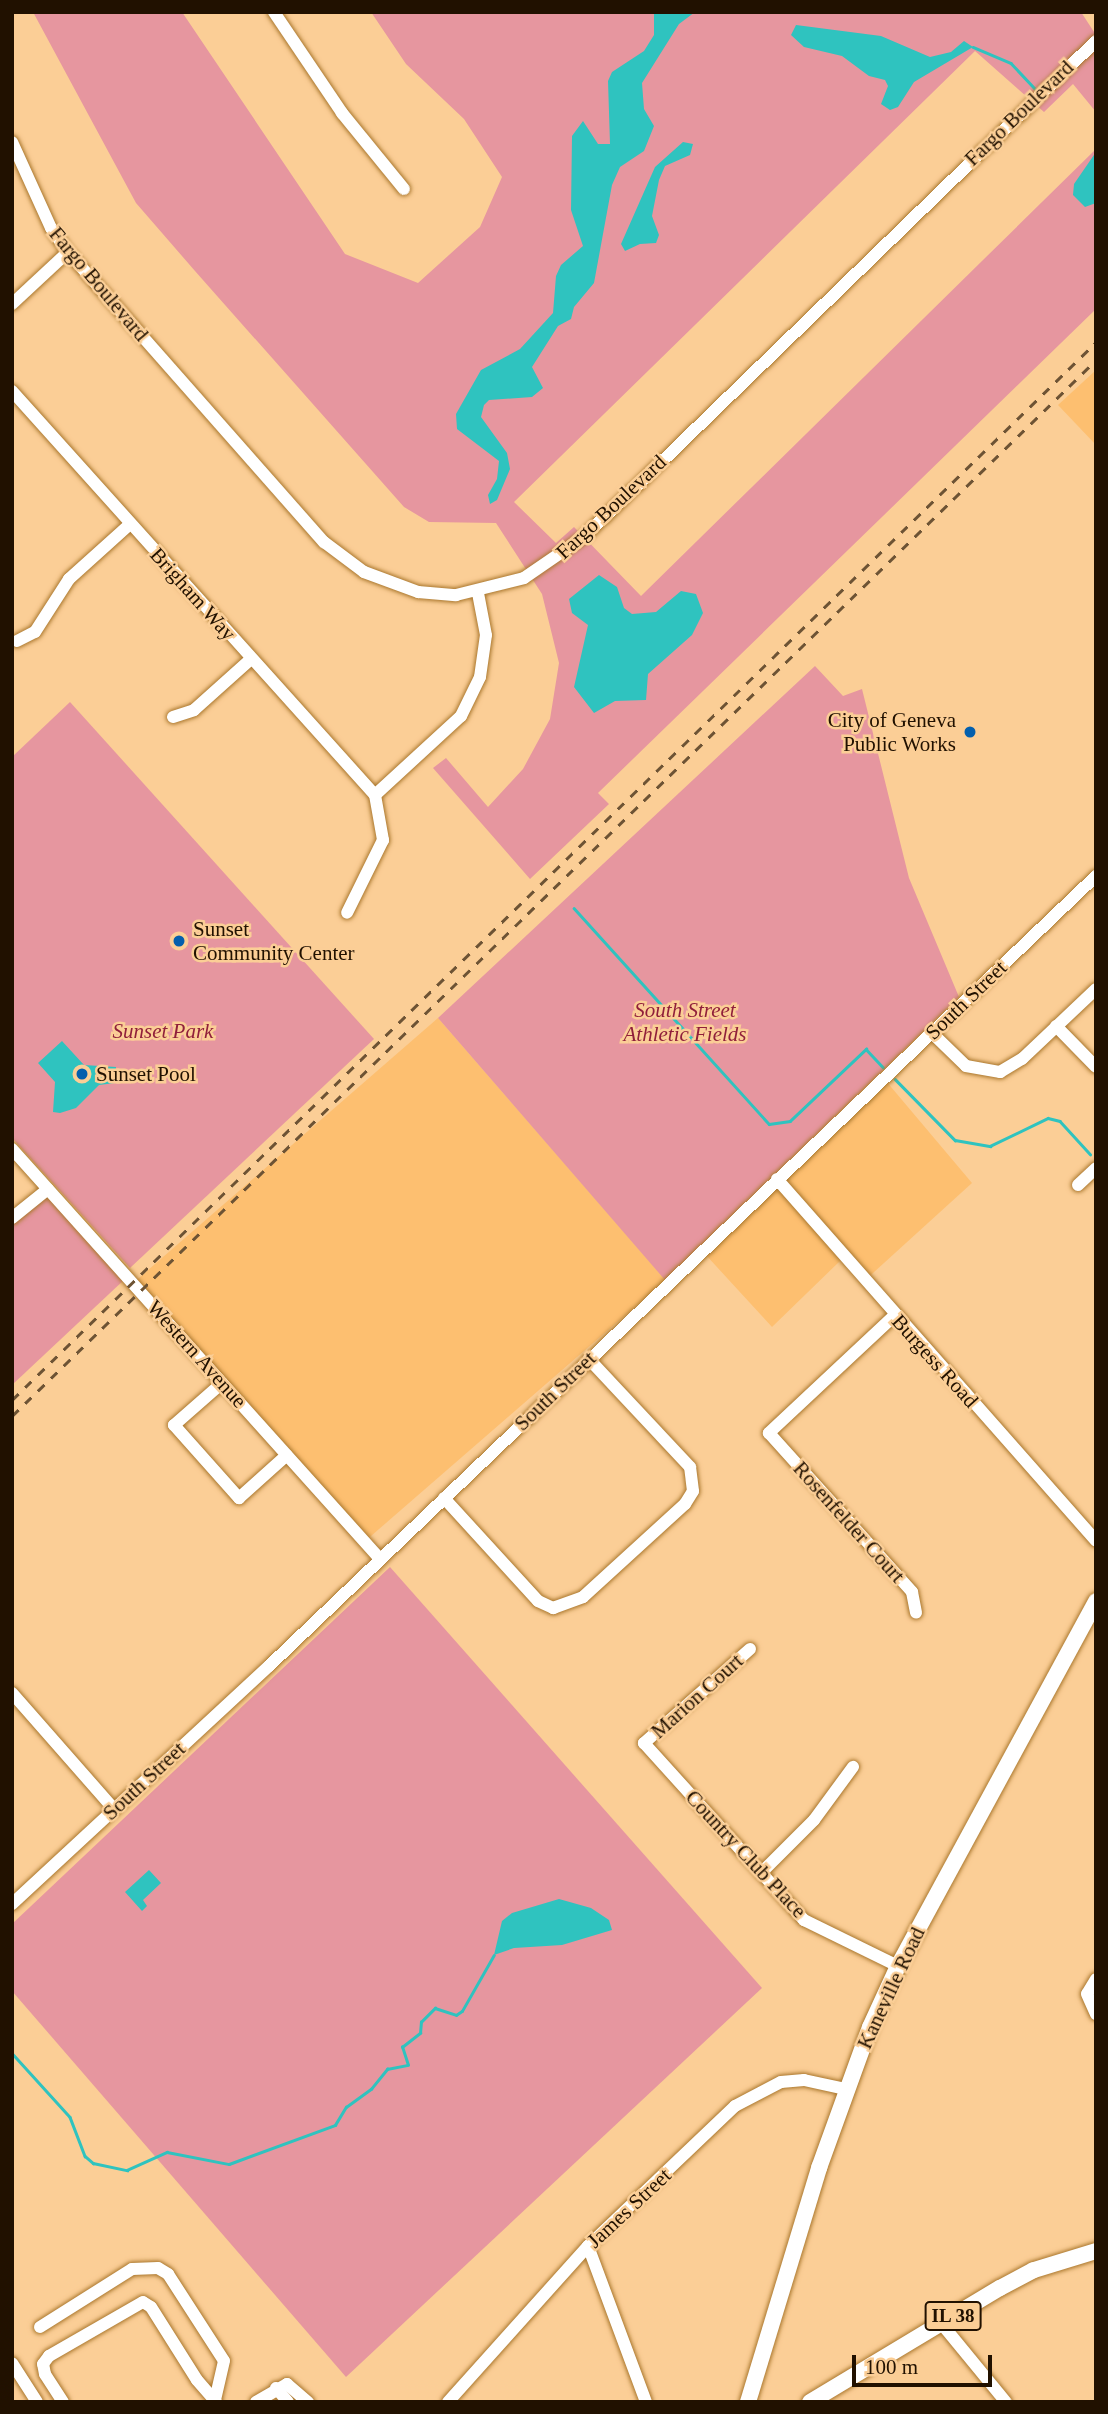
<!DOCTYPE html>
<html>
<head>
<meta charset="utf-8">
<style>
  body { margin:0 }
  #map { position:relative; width:1108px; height:2414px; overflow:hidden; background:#fbce96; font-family:"Times New Roman",serif }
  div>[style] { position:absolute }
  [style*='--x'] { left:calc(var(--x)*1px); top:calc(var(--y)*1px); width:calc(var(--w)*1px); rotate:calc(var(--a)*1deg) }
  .built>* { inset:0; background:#fdbf70; transform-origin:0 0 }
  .green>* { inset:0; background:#e6969f }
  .water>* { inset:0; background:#2fc3bf }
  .stream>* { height:2.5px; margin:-1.25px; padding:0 1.25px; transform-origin:1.25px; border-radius:1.25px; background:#2fc3bf }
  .roads { filter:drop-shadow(0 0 2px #aa772d) drop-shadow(0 0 2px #aa772d) }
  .minor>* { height:12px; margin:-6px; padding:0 6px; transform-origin:6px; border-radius:6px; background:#fff }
  .major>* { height:16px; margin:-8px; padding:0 8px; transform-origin:8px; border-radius:8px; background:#fff }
  .rail>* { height:2.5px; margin-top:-1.25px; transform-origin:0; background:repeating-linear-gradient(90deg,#6d5334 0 9px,transparent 0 18px) }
  .dots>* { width:19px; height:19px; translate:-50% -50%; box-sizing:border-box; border:4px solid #fbce96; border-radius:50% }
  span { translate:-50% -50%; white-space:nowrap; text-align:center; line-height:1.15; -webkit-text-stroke:5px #fbce96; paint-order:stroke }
  .shield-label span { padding:2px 5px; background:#fbce96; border:2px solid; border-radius:5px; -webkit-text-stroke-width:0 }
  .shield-label { font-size:19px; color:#211100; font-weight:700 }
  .street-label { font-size:21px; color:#211100 }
  .poi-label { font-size:21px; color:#211100 }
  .right { translate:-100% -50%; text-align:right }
  .left { translate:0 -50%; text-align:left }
  .park-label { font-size:21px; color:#901f3b; font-style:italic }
  .frame { position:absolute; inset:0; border:14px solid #211100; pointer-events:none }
  .scale { position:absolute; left:852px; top:2355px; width:140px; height:32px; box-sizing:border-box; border:4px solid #211100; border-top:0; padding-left:9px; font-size:21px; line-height:24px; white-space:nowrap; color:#211100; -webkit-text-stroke:5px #fbce96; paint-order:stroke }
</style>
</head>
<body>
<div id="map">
  <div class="built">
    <i style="clip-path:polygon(1096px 370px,1096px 445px,1058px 405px)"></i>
    <i style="left:438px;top:1018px;width:347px;height:400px;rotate:49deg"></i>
    <i style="clip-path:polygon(886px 1081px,972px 1183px,862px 1283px,841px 1260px,772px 1327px,705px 1254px)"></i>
  </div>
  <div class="green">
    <i style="clip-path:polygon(33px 12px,182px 12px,345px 254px,418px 283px,480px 227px,502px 177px,464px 119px,406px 64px,371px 12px,1081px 12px,1096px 35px,1096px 112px,1073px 84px,1044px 112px,975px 51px,514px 502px,556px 543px,574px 527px,641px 596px,1096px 149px,1096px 309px,598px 793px,609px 804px,530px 879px,433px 768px,446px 758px,488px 807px,523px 769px,550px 719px,559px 663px,542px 594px,496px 523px,429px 522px,404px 507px,195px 271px,136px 203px)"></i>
    <i style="clip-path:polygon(815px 666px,843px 696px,862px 689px,909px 878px,959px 997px,665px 1280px,438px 1018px)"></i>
    <i style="clip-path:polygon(70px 702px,374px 1039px,130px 1268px,12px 1138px,12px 757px)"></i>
    <i style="clip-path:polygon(46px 1194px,125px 1279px,12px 1385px,12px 1223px)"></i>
    <i style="clip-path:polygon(390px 1567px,762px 1988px,346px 2377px,12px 1991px,12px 1924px)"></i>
  </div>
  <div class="water">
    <i style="clip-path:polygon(654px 12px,695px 12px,679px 24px,642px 83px,644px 109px,654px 126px,644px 151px,620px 167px,612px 185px,594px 283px,574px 307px,571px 319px,558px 326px,532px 367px,543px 388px,532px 397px,489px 400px,484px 405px,481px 417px,507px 453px,510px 469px,497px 500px,490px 504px,488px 495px,497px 479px,499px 461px,457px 429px,456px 414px,481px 370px,520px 349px,553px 313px,556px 276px,561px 265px,583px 246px,571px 210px,572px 136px,583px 121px,598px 144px,610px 144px,608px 81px,612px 72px,644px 51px,654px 35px)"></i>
    <i style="clip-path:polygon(796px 25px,881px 36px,930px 57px,951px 52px,964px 41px,973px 47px,914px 82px,898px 107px,890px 110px,881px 104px,888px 86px,885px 80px,869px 76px,842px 56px,804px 47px,791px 35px)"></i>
    <i style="clip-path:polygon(683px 142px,693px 144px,690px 155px,665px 166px,659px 180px,652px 216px,659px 235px,656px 243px,640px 244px,625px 251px,621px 244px,655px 167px)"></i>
    <i style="clip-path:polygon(1096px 152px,1096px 203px,1085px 207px,1073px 195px,1074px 184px)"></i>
    <i style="clip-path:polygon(599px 575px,617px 587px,624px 608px,632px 614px,656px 612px,681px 591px,696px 594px,703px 613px,692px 635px,648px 674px,646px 700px,615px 701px,594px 713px,574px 687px,588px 625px,572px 613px,569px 599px)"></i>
    <i style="clip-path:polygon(62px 1041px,84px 1065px,116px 1067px,115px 1083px,99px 1085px,76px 1108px,60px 1113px,53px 1112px,55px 1082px,38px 1063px)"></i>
    <i style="clip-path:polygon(149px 1870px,161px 1883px,143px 1900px,147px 1906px,142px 1911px,125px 1892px)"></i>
    <i style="clip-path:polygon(559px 1899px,591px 1908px,609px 1920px,612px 1930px,562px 1945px,514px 1948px,494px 1955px,502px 1921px,512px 1913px)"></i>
  </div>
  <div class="stream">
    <i style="--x:973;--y:47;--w:41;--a:22.8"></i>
    <i style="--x:1011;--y:63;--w:37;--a:47"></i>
    <i style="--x:574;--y:908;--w:291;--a:47.9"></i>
    <i style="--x:769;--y:1124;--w:21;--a:-8"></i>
    <i style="--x:790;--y:1121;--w:105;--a:-43.5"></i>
    <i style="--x:866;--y:1049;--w:25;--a:47"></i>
    <i style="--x:895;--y:1079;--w:86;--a:45.5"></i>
    <i style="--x:955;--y:1140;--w:36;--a:10"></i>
    <i style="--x:990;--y:1146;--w:64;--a:-25.8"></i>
    <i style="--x:1048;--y:1118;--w:12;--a:14"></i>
    <i style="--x:1060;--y:1121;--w:45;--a:47.7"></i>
    <i style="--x:12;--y:2053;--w:86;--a:47.8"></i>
    <i style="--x:70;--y:2117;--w:42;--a:69"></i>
    <i style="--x:85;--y:2156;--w:11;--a:41"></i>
    <i style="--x:93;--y:2163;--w:35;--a:12"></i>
    <i style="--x:127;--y:2170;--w:44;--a:-24.2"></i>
    <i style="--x:167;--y:2152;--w:63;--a:11"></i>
    <i style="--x:229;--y:2164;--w:113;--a:-20.2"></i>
    <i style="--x:335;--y:2125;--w:21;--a:-59"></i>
    <i style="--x:346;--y:2107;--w:31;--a:-36"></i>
    <i style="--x:371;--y:2089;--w:26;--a:-51"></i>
    <i style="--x:387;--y:2069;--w:21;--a:-11"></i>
    <i style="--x:408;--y:2065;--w:19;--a:-108"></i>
    <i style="--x:402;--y:2047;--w:23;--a:-38"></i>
    <i style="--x:420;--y:2033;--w:11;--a:-85"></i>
    <i style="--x:421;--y:2022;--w:20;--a:-45"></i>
    <i style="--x:435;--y:2008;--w:22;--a:18"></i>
    <i style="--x:456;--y:2015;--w:7;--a:-34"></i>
    <i style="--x:462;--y:2011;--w:64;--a:-60.3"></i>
  </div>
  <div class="roads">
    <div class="minor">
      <i style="--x:274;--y:12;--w:122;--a:56"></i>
      <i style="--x:342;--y:113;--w:98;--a:50.8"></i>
      <i style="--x:12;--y:142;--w:94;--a:65.6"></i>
      <i style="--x:51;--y:228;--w:29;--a:55"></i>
      <i style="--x:68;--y:252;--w:387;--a:48.6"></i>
      <i style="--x:324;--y:542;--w:50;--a:36.9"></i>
      <i style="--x:364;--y:572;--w:58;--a:20.3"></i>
      <i style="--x:418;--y:592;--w:38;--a:5"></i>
      <i style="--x:456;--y:595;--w:70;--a:-14"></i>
      <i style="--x:524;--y:578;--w:74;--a:-34.5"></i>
      <i style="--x:585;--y:536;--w:711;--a:-44.09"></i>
      <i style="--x:12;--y:304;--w:76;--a:-42.9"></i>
      <i style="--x:12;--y:391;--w:543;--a:48.06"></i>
      <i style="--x:375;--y:795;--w:46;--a:79.9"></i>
      <i style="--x:383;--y:840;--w:81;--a:116.3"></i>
      <i style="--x:17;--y:641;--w:20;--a:-27"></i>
      <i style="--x:35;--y:632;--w:63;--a:-57.3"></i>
      <i style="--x:69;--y:579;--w:82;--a:-42"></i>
      <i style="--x:173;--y:717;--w:22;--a:-18"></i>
      <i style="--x:194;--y:710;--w:76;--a:-41.8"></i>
      <i style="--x:375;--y:795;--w:117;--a:-42.6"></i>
      <i style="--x:461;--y:716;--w:43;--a:-64"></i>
      <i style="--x:480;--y:677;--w:42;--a:-81.9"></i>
      <i style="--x:486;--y:635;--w:43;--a:-100.8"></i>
      <i style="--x:1056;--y:1026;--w:57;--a:45.7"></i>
      <i style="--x:932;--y:1033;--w:47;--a:44.1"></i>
      <i style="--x:966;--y:1066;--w:35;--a:10"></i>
      <i style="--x:1000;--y:1072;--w:26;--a:-31"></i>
      <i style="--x:1022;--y:1059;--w:102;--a:-43.4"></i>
      <i style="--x:12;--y:1149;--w:551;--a:48.09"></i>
      <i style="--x:777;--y:1179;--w:482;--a:48.6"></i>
      <i style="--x:1078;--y:1185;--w:25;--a:-43"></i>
      <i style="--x:12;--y:1218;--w:46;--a:-38.9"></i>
      <i style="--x:895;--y:1315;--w:173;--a:136.9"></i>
      <i style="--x:769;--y:1433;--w:214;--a:48"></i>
      <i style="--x:912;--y:1592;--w:21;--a:79"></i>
      <i style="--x:222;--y:1383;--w:64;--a:138.8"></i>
      <i style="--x:174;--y:1425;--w:98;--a:48.3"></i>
      <i style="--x:239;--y:1498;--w:64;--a:-41.9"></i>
      <i style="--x:444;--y:1498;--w:139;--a:47.6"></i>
      <i style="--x:538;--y:1601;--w:17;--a:25"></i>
      <i style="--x:553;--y:1608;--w:32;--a:-20"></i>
      <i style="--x:583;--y:1597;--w:138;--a:-42.4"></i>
      <i style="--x:685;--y:1504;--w:15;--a:-58"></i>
      <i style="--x:693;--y:1491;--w:24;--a:-97"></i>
      <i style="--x:690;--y:1467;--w:148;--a:-133.1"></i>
      <i style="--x:750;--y:1649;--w:142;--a:138.4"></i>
      <i style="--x:644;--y:1743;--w:239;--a:47.9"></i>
      <i style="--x:804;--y:1920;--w:105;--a:26.1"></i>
      <i style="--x:12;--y:1693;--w:154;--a:48.7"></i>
      <i style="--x:761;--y:1873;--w:75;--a:-45"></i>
      <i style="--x:814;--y:1820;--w:66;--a:-53.7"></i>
      <i style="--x:12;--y:1904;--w:350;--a:-42.8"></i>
      <i style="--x:269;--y:1666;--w:1144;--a:-43.69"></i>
      <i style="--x:1096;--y:1979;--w:17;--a:121"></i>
      <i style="--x:1087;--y:1994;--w:22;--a:66"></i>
      <i style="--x:588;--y:2246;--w:166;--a:69.6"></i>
      <i style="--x:941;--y:2323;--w:102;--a:50.6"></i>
      <i style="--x:40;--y:2327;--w:109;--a:-32.2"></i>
      <i style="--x:132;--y:2269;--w:26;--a:-2"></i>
      <i style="--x:158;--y:2268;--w:12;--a:31"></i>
      <i style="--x:168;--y:2274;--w:103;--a:57.2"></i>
      <i style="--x:224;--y:2361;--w:40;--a:103"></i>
      <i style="--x:12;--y:2363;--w:46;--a:57.3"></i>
      <i style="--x:276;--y:2388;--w:18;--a:49"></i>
      <i style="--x:63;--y:2402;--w:33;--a:-123"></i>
      <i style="--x:45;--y:2374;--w:10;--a:-101"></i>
      <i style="--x:43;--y:2364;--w:10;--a:-53"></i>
      <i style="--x:49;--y:2356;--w:108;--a:-29.9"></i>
      <i style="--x:143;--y:2302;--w:9;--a:32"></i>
      <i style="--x:151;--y:2307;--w:86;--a:57.8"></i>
      <i style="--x:197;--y:2380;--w:29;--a:49"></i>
      <i style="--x:256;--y:2402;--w:36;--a:-30"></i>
      <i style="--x:287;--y:2384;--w:28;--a:41"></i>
      <i style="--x:448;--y:2402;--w:210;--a:-48.1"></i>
      <i style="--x:588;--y:2246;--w:203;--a:-43.6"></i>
      <i style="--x:735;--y:2106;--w:52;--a:-27.6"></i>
      <i style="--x:781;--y:2082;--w:23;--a:-5"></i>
      <i style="--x:804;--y:2080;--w:43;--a:12.1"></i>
    </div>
    <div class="major">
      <i style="--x:748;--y:2402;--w:245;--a:-73.1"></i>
      <i style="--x:819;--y:2168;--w:150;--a:-70.1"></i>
      <i style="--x:870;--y:2027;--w:67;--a:-65.3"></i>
      <i style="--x:898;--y:1966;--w:415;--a:-61.5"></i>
      <i style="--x:810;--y:2402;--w:222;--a:-31"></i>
      <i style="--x:1000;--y:2288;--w:38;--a:-28"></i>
      <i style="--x:1034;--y:2270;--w:65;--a:-17"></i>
    </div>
  </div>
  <div class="rail">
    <i style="--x:12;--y:1400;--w:1515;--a:-44.3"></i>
    <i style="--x:12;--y:1416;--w:1513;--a:-44.25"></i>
  </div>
  <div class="dots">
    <i style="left:970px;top:732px;background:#035fad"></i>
    <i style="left:179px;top:941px;background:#035fad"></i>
    <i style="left:82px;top:1074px;background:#035fad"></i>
  </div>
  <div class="shield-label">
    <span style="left:953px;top:2316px">IL 38</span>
  </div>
  <div class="street-label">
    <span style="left:1019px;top:113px;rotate:-44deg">Fargo Boulevard</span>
    <span style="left:99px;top:284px;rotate:50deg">Fargo Boulevard</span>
    <span style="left:611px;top:507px;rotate:-43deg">Fargo Boulevard</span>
    <span style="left:193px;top:594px;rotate:48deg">Brigham Way</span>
    <span style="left:966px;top:1000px;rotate:-44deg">South Street</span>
    <span style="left:197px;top:1354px;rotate:48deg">Western Avenue</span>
    <span style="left:935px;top:1361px;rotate:48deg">Burgess Road</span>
    <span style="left:555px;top:1391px;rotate:-44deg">South Street</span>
    <span style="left:849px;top:1522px;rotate:48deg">Rosenfelder Court</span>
    <span style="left:697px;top:1696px;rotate:-42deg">Marion Court</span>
    <span style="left:144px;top:1781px;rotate:-43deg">South Street</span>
    <span style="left:746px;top:1854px;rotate:47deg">Country Club Place</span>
    <span style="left:891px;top:1988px;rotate:-65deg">Kaneville Road</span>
    <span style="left:629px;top:2208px;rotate:-43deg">James Street</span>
  </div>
  <div class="poi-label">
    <span class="right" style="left:956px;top:732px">City of Geneva<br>Public Works</span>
    <span class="left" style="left:193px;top:941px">Sunset<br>Community Center</span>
    <span class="left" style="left:96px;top:1074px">Sunset Pool</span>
  </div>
  <div class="park-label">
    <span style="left:685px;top:1022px">South Street<br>Athletic Fields</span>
    <span style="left:163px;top:1031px">Sunset Park</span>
  </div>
  <div class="frame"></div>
  <div class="scale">100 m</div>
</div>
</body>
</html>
